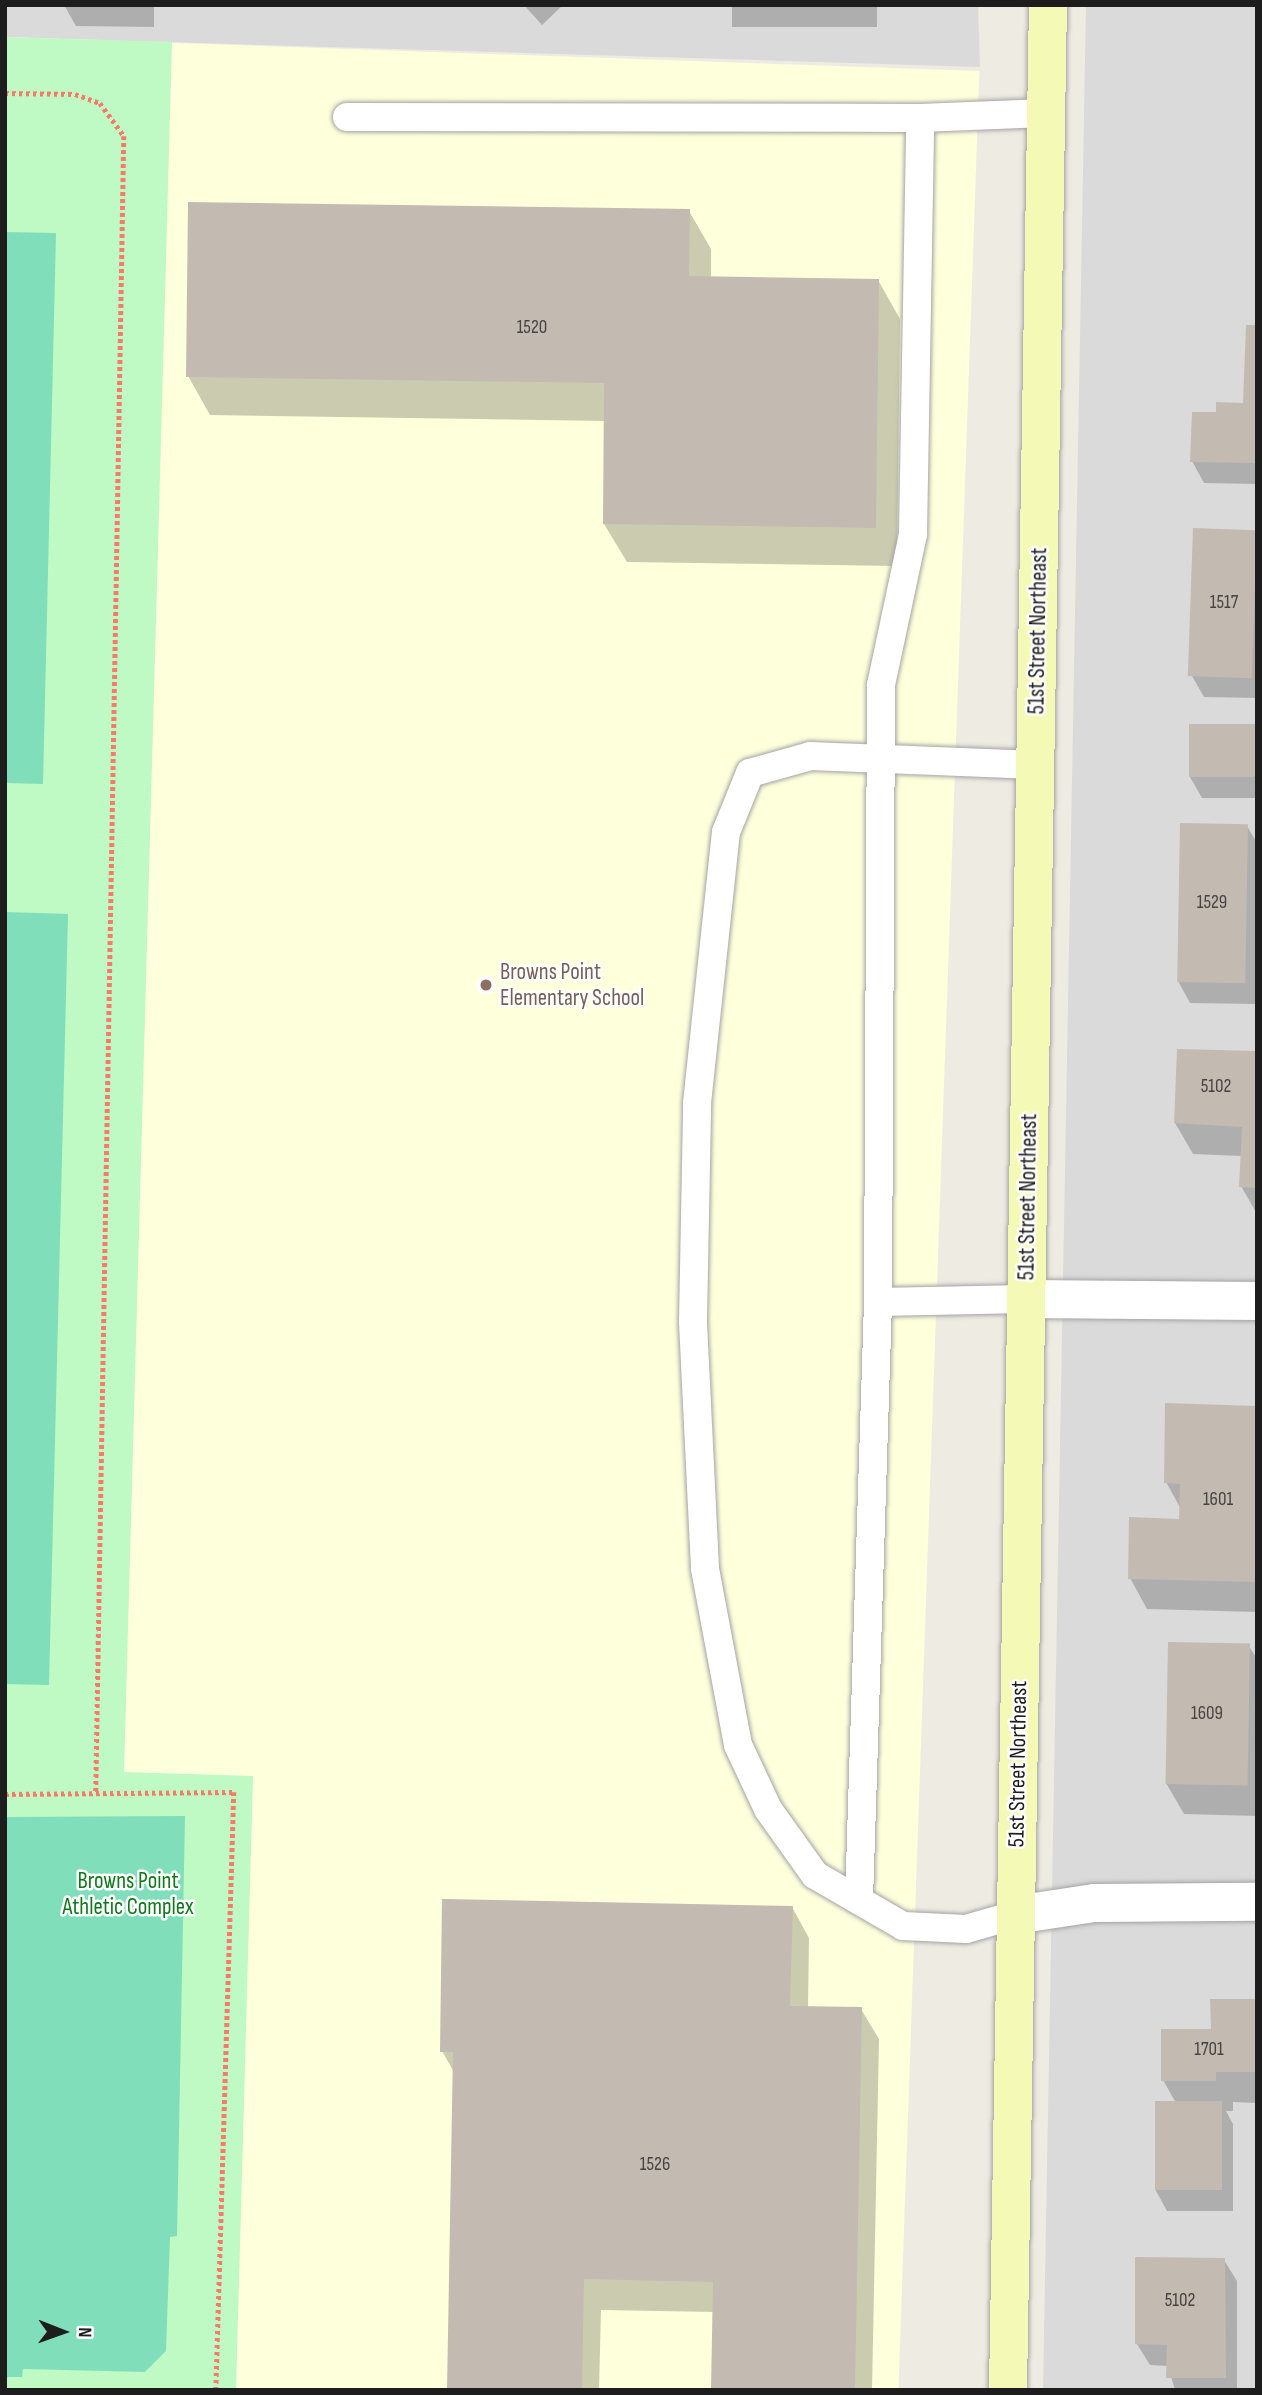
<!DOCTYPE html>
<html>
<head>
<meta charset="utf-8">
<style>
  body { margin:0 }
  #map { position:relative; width:1262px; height:2395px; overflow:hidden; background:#eeebe3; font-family:"Sofia Sans Condensed",sans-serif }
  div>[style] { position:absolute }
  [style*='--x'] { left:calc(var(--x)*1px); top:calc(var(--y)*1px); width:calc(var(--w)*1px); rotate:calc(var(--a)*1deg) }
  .residential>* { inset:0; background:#dbdada }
  .education>* { inset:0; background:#feffdb; transform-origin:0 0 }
  .park>* { inset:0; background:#bff9c4 }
  .pitch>* { inset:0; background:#80debb }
  .shadow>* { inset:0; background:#0003; transform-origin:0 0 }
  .building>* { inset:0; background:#c3bab2; transform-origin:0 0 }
  .path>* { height:4.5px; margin-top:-2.25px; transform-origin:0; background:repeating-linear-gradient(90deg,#f97a68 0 3.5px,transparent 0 7px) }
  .roads { filter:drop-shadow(0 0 2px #a4a4a4) drop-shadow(0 0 2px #a4a4a4) }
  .lane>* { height:28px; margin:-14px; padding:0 14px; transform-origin:14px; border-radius:14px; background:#fff }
  .street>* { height:38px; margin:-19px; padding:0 19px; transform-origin:19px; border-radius:19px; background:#fff }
  .secondary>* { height:38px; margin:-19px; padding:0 19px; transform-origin:19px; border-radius:19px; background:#f5f9b6 }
  .dots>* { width:19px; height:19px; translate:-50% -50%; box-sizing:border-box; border:4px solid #fff; border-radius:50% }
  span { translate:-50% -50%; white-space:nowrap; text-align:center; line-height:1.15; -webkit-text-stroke:5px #fff; paint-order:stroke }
  .number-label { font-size:19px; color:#464442 }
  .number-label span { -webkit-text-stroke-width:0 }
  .street-label { font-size:23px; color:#1d1d1d }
  .education-label { font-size:23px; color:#785e54 }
  .left { translate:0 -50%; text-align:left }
  .park-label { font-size:23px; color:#0b7b17 }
  .frame { position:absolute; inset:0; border:7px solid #1d1d1d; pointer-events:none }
  .north { position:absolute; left:28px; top:2297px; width:70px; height:70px; -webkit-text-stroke:5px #fff; paint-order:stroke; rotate:91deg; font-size:19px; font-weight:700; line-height:28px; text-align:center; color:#1d1d1d }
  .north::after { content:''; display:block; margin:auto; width:24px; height:32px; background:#1d1d1d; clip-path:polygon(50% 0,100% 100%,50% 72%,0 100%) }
</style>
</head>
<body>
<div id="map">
  <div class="residential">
    <i style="clip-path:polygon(5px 5px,978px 5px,980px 67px,5px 37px)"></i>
    <i style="clip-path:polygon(1086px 5px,1257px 5px,1257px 2390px,1043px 2390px)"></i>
  </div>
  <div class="education">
    <i style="left:5px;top:37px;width:975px;height:2353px;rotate:2deg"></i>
  </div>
  <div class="park">
    <i style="clip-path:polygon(5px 37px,172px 42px,124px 1772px,253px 1776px,236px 2390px,5px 2390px)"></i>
  </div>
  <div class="pitch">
    <i style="clip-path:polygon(5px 232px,56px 233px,43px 784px,5px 783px)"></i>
    <i style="clip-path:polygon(5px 912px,68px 914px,49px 1685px,5px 1684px)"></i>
    <i style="clip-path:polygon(185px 1816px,177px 2236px,170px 2237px,166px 2351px,145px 2372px,23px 2369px,22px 2377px,5px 2377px,5px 1817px)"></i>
  </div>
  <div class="shadow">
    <i style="clip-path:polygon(64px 5px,154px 5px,154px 27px,76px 26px)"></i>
    <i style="clip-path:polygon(524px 5px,563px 5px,542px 25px)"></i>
    <i style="left:732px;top:5px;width:145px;height:22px"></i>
    <i style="left:1213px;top:5px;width:44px;height:2px"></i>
    <i style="clip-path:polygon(689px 211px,711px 249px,711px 278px,878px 280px,900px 319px,897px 566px,627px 562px,604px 524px,606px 421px,210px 415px,188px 376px)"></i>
    <i style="clip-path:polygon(1257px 327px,1257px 484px,1204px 483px,1192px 461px,1218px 414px,1245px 405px)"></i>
    <i style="clip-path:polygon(1257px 532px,1257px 698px,1204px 697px,1192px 676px)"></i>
    <i style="clip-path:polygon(1257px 726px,1257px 798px,1202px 798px,1190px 777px)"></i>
    <i style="clip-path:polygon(1247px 826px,1257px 843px,1255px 1004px,1190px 1003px,1178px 981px)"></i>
    <i style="clip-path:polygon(1257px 1053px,1257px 1214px,1241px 1186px,1242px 1156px,1193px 1154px,1175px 1123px)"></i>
    <i style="clip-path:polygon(1257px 1408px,1257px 1612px,1147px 1609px,1130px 1578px,1181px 1521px,1181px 1509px,1166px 1482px)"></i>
    <i style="clip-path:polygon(1249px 1646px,1257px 1659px,1257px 1816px,1184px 1814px,1166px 1783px)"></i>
    <i style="clip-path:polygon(792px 1907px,809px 1938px,808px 2008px,861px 2009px,879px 2039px,872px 2390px,713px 2390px,714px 2312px,601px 2310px,599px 2390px,448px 2390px,455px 2074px,442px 2051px)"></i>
    <i style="clip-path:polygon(1257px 2001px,1257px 2103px,1233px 2102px,1233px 2111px,1226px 2111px,1233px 2124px,1233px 2211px,1167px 2211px,1155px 2189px,1176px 2103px,1163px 2080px,1212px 2031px)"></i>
    <i style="clip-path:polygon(1224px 2260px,1237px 2281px,1237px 2390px,1175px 2390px,1168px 2366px,1150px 2365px,1137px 2344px)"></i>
  </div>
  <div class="building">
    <i style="clip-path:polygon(188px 202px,690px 209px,689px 276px,879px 279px,876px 528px,603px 524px,604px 383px,186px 377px)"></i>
    <i style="clip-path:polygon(1246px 325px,1257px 325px,1257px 463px,1190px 462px,1192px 412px,1216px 412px,1216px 402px,1243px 403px)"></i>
    <i style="left:1193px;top:528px;width:64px;height:148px;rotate:2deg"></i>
    <i style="left:1189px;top:724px;width:68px;height:53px"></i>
    <i style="left:1180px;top:823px;width:68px;height:159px;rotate:1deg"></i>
    <i style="clip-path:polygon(1177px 1049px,1257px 1051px,1257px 1188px,1239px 1187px,1242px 1127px,1174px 1123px)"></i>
    <i style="clip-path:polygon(1165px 1403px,1257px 1406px,1257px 1582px,1128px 1579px,1129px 1517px,1179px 1519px,1180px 1484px,1164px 1483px)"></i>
    <i style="left:1168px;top:1642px;width:82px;height:142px;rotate:1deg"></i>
    <i style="clip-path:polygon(442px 1899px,793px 1906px,790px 2006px,862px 2007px,855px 2390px,711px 2390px,713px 2282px,584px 2279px,582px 2390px,447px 2390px,453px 2052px,440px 2052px)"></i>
    <i style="clip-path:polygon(1210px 1999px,1257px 1999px,1257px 2072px,1216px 2072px,1216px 2081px,1161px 2081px,1161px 2029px,1211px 2029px)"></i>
    <i style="left:1155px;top:2101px;width:67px;height:89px"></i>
    <i style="clip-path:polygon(1135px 2257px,1225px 2258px,1226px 2378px,1166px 2378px,1167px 2345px,1135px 2344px)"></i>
  </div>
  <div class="path">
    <i style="--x:5;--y:93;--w:70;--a:0.8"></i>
    <i style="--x:75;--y:94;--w:27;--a:20"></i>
    <i style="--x:100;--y:103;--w:41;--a:54"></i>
    <i style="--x:124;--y:136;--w:1658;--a:90.97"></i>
    <i style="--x:5;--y:1794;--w:229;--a:-0.5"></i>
    <i style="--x:234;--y:1792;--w:598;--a:91.72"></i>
  </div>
  <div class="roads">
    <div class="lane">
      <i style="--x:347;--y:117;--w:573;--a:0.1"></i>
      <i style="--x:920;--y:118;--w:126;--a:-2.3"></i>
      <i style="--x:878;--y:1302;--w:149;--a:-1.2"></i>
      <i style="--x:859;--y:1900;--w:598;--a:-88.18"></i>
      <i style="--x:878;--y:1302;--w:617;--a:-89.72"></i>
      <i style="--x:881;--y:685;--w:154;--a:-78"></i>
      <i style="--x:913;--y:534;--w:416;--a:-89"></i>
      <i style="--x:1015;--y:1915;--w:51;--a:164.1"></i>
      <i style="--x:966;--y:1929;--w:63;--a:-177.3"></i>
      <i style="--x:903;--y:1926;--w:102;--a:-149.9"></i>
      <i style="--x:815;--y:1875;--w:81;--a:-125.5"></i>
      <i style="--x:768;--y:1809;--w:71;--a:-115.1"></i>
      <i style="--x:738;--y:1745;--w:180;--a:-100.6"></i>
      <i style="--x:705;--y:1568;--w:247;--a:-92.8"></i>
      <i style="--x:693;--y:1321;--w:218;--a:-88.9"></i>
      <i style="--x:697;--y:1103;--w:273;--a:-83.9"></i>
      <i style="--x:726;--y:832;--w:64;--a:-67.9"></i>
      <i style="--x:750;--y:773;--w:63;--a:-15.6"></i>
      <i style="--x:811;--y:756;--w:224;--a:2.3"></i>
    </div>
    <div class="street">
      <i style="--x:1027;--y:1299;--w:230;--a:0.5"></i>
      <i style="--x:1015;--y:1915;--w:80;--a:-8.6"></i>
      <i style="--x:1094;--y:1903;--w:163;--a:-0.4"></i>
    </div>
    <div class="secondary">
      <i style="--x:1008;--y:2390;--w:2385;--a:-89.04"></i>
    </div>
  </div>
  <div class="dots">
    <i style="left:486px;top:985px;background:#8d6e63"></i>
  </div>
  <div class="number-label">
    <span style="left:532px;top:328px">1520</span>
    <span style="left:1224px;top:603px">1517</span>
    <span style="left:1212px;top:903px">1529</span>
    <span style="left:1216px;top:1087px">5102</span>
    <span style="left:1218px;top:1500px">1601</span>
    <span style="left:1207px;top:1714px">1609</span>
    <span style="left:1209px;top:2050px">1701</span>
    <span style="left:655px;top:2165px">1526</span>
    <span style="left:1180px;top:2301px">5102</span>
  </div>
  <div class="street-label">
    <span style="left:1038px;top:631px;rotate:-89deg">51st Street Northeast</span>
    <span style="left:1028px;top:1197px;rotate:-89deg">51st Street Northeast</span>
    <span style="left:1018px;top:1764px;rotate:-89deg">51st Street Northeast</span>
  </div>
  <div class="education-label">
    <span class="left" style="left:500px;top:985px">Browns Point<br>Elementary School</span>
  </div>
  <div class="park-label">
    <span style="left:128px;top:1894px">Browns Point<br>Athletic Complex</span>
  </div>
  <div class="frame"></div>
  <div class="north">N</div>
</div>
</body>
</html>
